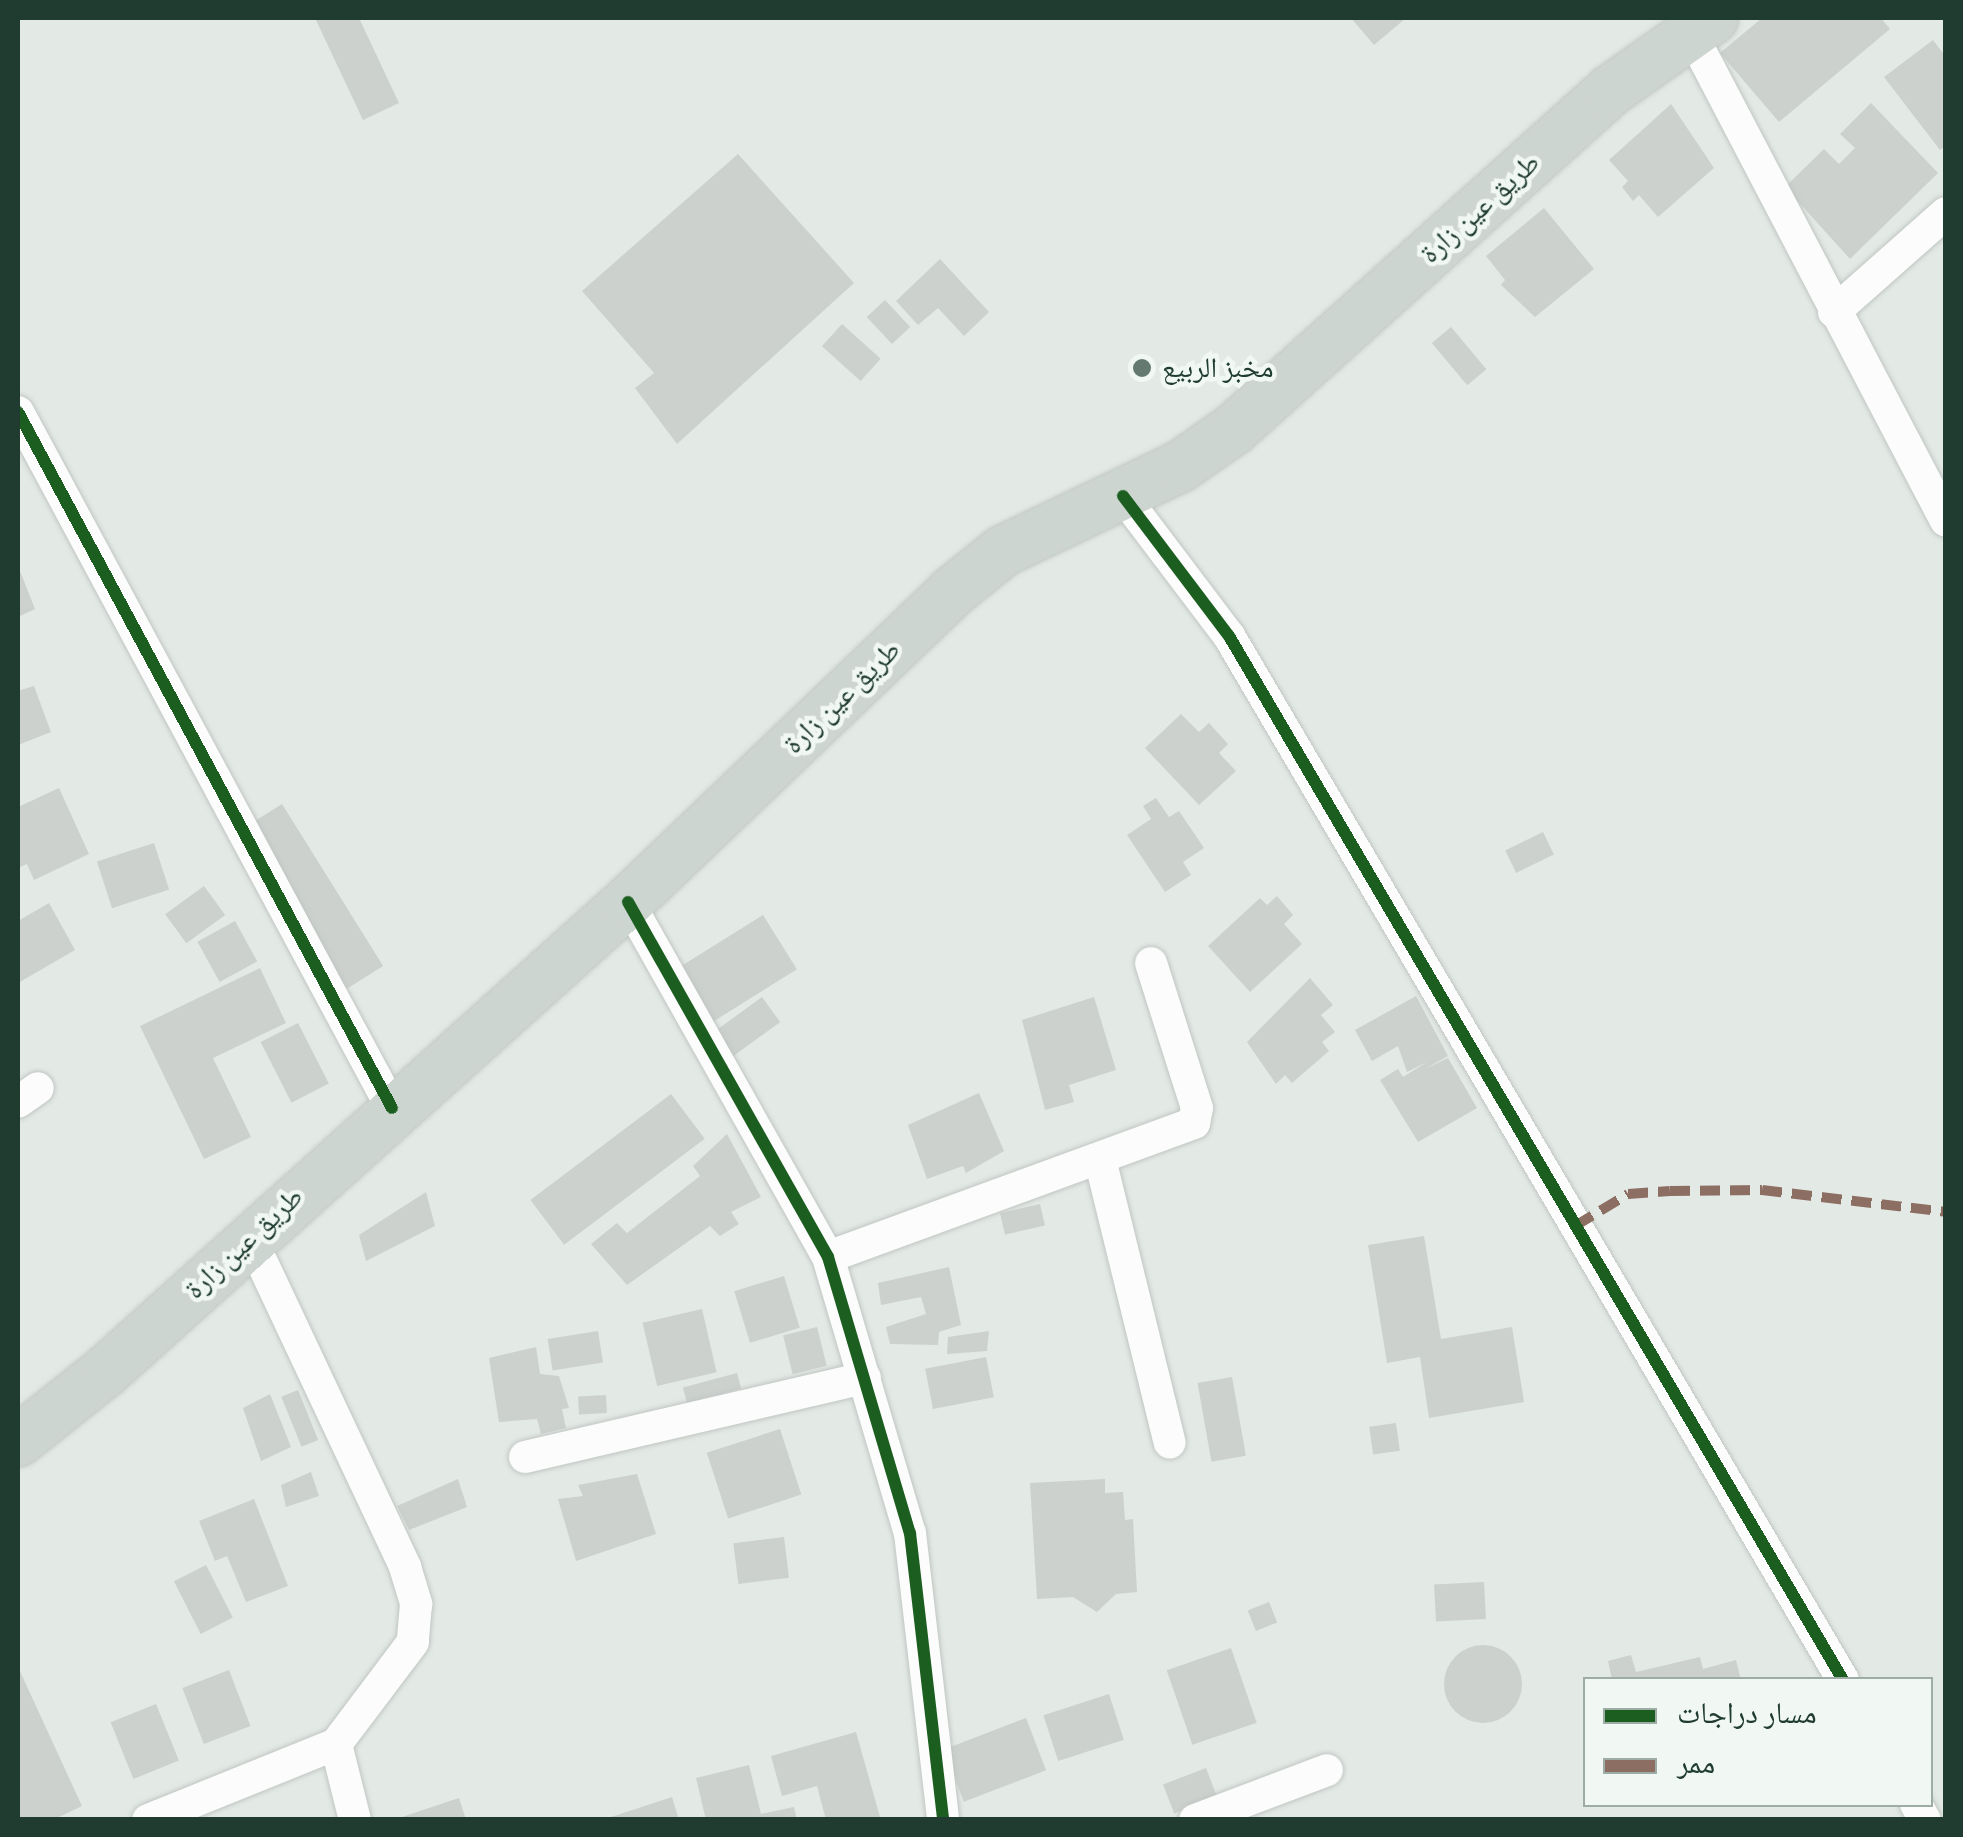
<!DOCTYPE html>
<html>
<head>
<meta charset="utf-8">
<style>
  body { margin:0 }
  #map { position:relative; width:1963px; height:1837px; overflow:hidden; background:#e3e9e5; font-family:"Source Sans 3","Noto Naskh Arabic",sans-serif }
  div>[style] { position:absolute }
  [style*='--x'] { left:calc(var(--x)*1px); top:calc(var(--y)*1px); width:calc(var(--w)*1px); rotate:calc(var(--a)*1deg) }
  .building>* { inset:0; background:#ccd1ce; transform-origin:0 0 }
  .round { border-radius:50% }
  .roads { filter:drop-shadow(0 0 2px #c0c6c2) drop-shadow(0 0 2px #c0c6c2) }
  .street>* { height:32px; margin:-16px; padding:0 16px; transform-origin:16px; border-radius:16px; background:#fbfcfb }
  .primary>* { height:50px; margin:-25px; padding:0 25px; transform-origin:25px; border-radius:25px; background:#cdd5d1 }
  .quiet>* { height:10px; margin-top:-5px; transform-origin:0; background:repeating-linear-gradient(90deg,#8d6e63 0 20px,transparent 0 30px) }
  .cycleway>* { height:12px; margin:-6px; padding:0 6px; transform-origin:6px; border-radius:6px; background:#1b5e20 }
  .dots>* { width:28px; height:28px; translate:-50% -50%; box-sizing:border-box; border:5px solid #f1f8f3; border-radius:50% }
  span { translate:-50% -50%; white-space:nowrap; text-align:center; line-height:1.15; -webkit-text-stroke:9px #f1f8f3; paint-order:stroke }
  .street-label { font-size:28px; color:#203c30 }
  .poi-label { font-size:28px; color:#203c30 }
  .left { translate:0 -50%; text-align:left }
  .frame { position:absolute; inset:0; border:20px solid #203c30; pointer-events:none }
  .legend { position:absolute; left:1583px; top:1677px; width:350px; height:130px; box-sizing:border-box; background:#f1f8f3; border:2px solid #9dada5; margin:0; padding:12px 18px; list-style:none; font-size:30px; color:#203c30 }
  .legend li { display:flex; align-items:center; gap:20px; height:50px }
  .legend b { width:50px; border:2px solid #9dada5 }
</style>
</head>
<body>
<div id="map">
  <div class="building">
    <i style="clip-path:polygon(315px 18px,359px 18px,399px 103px,363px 120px)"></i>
    <i style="clip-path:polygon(1351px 18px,1406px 18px,1374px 45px)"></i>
    <i style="clip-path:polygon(1762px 18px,1881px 18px,1890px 29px,1779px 122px,1720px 53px)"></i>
    <i style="clip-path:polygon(1933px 40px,1946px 57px,1946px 146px,1940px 150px,1884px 77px)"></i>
    <i style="clip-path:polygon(1871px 103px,1938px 173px,1850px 259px,1785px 187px,1824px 149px,1839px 164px,1855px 148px,1840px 134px)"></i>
    <i style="clip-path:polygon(1671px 104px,1714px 168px,1658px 217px,1639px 195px,1633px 201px,1622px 187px,1628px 181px,1609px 160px)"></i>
    <i style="clip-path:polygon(738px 154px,854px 283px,677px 444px,635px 388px,654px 373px,582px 291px)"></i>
    <i style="clip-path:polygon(1544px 208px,1594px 269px,1535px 317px,1501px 285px,1505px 280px,1486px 256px)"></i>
    <i style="clip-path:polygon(940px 259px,989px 312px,964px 336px,938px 308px,918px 325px,896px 301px)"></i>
    <i style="left:885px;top:300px;width:37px;height:25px;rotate:47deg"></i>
    <i style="left:842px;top:324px;width:52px;height:30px;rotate:42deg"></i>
    <i style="left:1451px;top:327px;width:55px;height:25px;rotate:50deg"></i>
    <i style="clip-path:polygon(18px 566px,35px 609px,18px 617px)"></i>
    <i style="clip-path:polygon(34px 686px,51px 732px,18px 745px,18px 691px)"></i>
    <i style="clip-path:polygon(1181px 714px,1199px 732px,1209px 723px,1228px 744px,1219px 753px,1236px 771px,1199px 805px,1145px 748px)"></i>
    <i style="clip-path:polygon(59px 788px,89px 854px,34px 880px,27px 864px,18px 868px,18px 807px)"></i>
    <i style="clip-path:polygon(1156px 798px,1169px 817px,1179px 811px,1204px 848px,1183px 862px,1191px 875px,1165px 892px,1127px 835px,1151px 819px,1143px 806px)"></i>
    <i style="left:282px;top:804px;width:191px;height:43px;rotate:58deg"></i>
    <i style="left:1543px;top:832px;width:25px;height:42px;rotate:64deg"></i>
    <i style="left:154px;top:843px;width:49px;height:60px;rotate:72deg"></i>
    <i style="left:204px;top:886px;width:36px;height:48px;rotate:54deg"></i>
    <i style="clip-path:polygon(1277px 896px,1293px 915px,1284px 924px,1302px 944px,1250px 992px,1208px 946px,1260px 898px,1267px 905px)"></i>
    <i style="clip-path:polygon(49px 903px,75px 950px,18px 983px,18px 921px)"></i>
    <i style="left:763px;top:915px;width:64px;height:110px;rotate:58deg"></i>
    <i style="left:235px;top:921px;width:46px;height:43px;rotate:61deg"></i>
    <i style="clip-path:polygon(260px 968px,286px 1023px,213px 1058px,251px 1137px,204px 1159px,140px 1026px)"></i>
    <i style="clip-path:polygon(1310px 978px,1333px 1005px,1321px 1015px,1335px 1032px,1322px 1042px,1329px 1051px,1292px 1083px,1285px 1075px,1276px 1084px,1247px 1042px)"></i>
    <i style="clip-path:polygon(1416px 996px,1448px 1056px,1425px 1069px,1448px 1058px,1477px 1108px,1418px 1142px,1380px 1080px,1398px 1069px,1403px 1077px,1427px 1062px,1407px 1072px,1398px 1046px,1372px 1061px,1355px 1030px)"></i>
    <i style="left:762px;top:997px;width:31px;height:65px;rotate:54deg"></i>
    <i style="clip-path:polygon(1094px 997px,1116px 1070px,1069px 1085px,1074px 1102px,1045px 1110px,1022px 1020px)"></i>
    <i style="left:298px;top:1023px;width:68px;height:42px;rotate:63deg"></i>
    <i style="clip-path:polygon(979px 1093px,1004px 1151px,966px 1173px,963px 1166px,927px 1179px,908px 1125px)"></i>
    <i style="left:671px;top:1094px;width:56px;height:176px;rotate:53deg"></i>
    <i style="clip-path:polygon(727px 1134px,761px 1197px,731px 1212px,739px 1224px,720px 1236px,710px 1226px,627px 1285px,591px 1244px,617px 1223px,627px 1233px,700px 1176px,693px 1166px)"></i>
    <i style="clip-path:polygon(426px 1192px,435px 1226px,366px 1261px,359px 1235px)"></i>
    <i style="left:1040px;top:1204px;width:22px;height:41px;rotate:77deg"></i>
    <i style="clip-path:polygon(1424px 1236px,1441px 1339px,1512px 1327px,1524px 1402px,1429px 1418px,1420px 1357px,1387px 1363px,1368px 1245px)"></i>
    <i style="clip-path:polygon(949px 1267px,961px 1325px,939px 1332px,938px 1345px,890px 1344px,886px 1327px,926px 1314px,921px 1297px,881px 1305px,878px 1283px)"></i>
    <i style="left:784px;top:1276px;width:54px;height:52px;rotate:73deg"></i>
    <i style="left:702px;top:1309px;width:65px;height:61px;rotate:77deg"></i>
    <i style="left:817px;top:1327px;width:40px;height:35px;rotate:76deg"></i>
    <i style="left:598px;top:1331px;width:32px;height:51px;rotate:81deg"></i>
    <i style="clip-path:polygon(989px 1331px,987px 1351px,947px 1354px,948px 1337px)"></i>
    <i style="clip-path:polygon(536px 1347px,540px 1374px,559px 1376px,569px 1408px,562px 1409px,566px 1428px,541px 1434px,537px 1419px,499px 1422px,489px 1358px)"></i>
    <i style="left:986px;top:1357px;width:41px;height:62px;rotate:79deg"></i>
    <i style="left:737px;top:1373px;width:16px;height:56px;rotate:75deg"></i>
    <i style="left:1232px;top:1377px;width:80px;height:35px;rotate:80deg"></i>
    <i style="left:298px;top:1390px;width:54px;height:18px;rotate:68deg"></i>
    <i style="clip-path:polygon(270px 1394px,291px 1447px,261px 1461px,243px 1408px)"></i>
    <i style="left:606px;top:1395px;width:18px;height:28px;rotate:87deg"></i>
    <i style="left:1396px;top:1423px;width:28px;height:27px;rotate:82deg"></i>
    <i style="left:780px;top:1429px;width:69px;height:77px;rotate:72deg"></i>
    <i style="clip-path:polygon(311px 1472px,319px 1496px,286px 1507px,281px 1485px)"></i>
    <i style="clip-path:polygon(637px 1474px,656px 1534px,576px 1561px,558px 1499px,583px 1496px,578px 1485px)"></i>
    <i style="clip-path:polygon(458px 1479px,467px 1507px,409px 1530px,397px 1506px)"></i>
    <i style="clip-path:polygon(1105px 1479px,1105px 1493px,1123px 1492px,1125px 1520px,1133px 1519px,1137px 1592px,1116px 1594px,1097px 1612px,1073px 1597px,1037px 1599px,1030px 1483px)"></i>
    <i style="clip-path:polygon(254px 1499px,288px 1586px,246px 1602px,227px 1556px,215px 1561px,199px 1521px)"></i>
    <i style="left:784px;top:1537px;width:41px;height:51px;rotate:83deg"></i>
    <i style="left:206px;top:1565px;width:59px;height:36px;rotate:63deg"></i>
    <i style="left:1484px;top:1582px;width:37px;height:50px;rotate:87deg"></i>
    <i style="left:1269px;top:1602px;width:22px;height:23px;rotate:68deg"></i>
    <i class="round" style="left:1444px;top:1645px;width:78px;height:78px"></i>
    <i style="left:1231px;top:1648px;width:79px;height:68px;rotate:71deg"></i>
    <i style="clip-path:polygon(1631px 1655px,1636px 1672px,1700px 1657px,1703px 1669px,1736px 1660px,1741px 1680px,1612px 1680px,1608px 1661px)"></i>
    <i style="clip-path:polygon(18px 1667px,82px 1806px,53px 1820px,18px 1820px)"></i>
    <i style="left:229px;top:1670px;width:60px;height:50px;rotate:69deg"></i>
    <i style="left:1109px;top:1694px;width:48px;height:69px;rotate:72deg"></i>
    <i style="left:156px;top:1704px;width:61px;height:49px;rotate:68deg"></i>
    <i style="left:1026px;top:1718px;width:56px;height:88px;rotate:69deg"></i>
    <i style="clip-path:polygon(856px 1732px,880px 1817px,826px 1820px,817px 1786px,782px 1796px,771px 1756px)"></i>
    <i style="clip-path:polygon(749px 1765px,761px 1814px,794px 1807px,797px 1820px,706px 1820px,696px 1778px)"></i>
    <i style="left:1206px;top:1768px;width:31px;height:46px;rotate:69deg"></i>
    <i style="clip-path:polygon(672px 1797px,679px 1820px,606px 1820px,605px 1819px)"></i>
    <i style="clip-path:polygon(459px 1798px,466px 1820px,396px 1820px,396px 1819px)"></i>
  </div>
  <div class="roads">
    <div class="street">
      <i style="--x:1684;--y:20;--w:565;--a:62.39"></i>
      <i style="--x:1834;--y:312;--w:149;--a:-41.5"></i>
      <i style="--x:18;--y:412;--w:790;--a:61.75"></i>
      <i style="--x:1123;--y:496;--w:176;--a:52.9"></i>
      <i style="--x:1229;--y:636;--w:1211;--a:59.54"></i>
      <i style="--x:628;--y:902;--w:407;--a:60.6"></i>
      <i style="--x:828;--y:1257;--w:288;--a:73.5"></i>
      <i style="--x:910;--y:1533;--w:289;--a:83.4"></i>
      <i style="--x:18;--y:1102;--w:24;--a:-35"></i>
      <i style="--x:1100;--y:1159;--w:292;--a:76.2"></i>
      <i style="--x:250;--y:1237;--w:365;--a:64.8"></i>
      <i style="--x:405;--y:1567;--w:39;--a:73"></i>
      <i style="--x:416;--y:1604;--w:38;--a:95"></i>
      <i style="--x:413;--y:1642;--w:128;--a:127"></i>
      <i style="--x:336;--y:1744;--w:78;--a:76"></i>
      <i style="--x:828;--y:1257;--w:390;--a:-20.1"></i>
      <i style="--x:1194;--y:1123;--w:15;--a:-79"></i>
      <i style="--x:1197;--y:1108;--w:152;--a:-107.6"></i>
      <i style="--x:525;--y:1457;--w:349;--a:-13.1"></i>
      <i style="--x:1916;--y:1804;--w:18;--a:61"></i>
      <i style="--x:148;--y:1820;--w:203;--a:-22"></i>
      <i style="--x:1195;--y:1820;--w:141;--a:-20.7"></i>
    </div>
    <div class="primary">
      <i style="--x:18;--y:1441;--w:112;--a:-38.5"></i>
      <i style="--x:106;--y:1371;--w:702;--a:-41.94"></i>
      <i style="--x:628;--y:902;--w:448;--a:-43.7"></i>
      <i style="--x:952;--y:592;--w:65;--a:-38.8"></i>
      <i style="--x:1003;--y:551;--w:197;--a:-25.5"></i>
      <i style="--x:1181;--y:466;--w:65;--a:-34.9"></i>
      <i style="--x:1234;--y:429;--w:506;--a:-41.95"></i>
      <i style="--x:1610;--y:91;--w:126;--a:-35.3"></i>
    </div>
  </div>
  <div class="quiet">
    <i style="--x:1575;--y:1226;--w:62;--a:-31.1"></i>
    <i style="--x:1628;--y:1194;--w:42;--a:-4.1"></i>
    <i style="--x:1670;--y:1191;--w:92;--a:-0.6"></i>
    <i style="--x:1762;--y:1190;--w:185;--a:6.8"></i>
  </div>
  <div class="cycleway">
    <i style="--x:18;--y:412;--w:790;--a:61.75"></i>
    <i style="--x:1123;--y:496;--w:176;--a:52.9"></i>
    <i style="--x:1229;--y:636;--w:1211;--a:59.54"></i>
    <i style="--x:628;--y:902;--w:407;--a:60.6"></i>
    <i style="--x:828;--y:1257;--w:288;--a:73.5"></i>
    <i style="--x:910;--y:1533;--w:289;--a:83.4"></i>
  </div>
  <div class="dots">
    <i style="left:1142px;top:368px;background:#64796f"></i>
  </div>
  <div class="street-label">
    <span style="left:1480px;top:208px;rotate:-42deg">طريق عين زارة</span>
    <span style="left:842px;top:697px;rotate:-44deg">طريق عين زارة</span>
    <span style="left:244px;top:1243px;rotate:-43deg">طريق عين زارة</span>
  </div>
  <div class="poi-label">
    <span class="left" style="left:1162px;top:368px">مخبز الربيع</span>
  </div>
  <div class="frame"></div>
  <ul class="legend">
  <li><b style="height:12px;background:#1b5e20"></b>مسار دراجات</li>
  <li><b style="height:12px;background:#8d6e63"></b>ممر</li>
  </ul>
</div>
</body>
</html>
